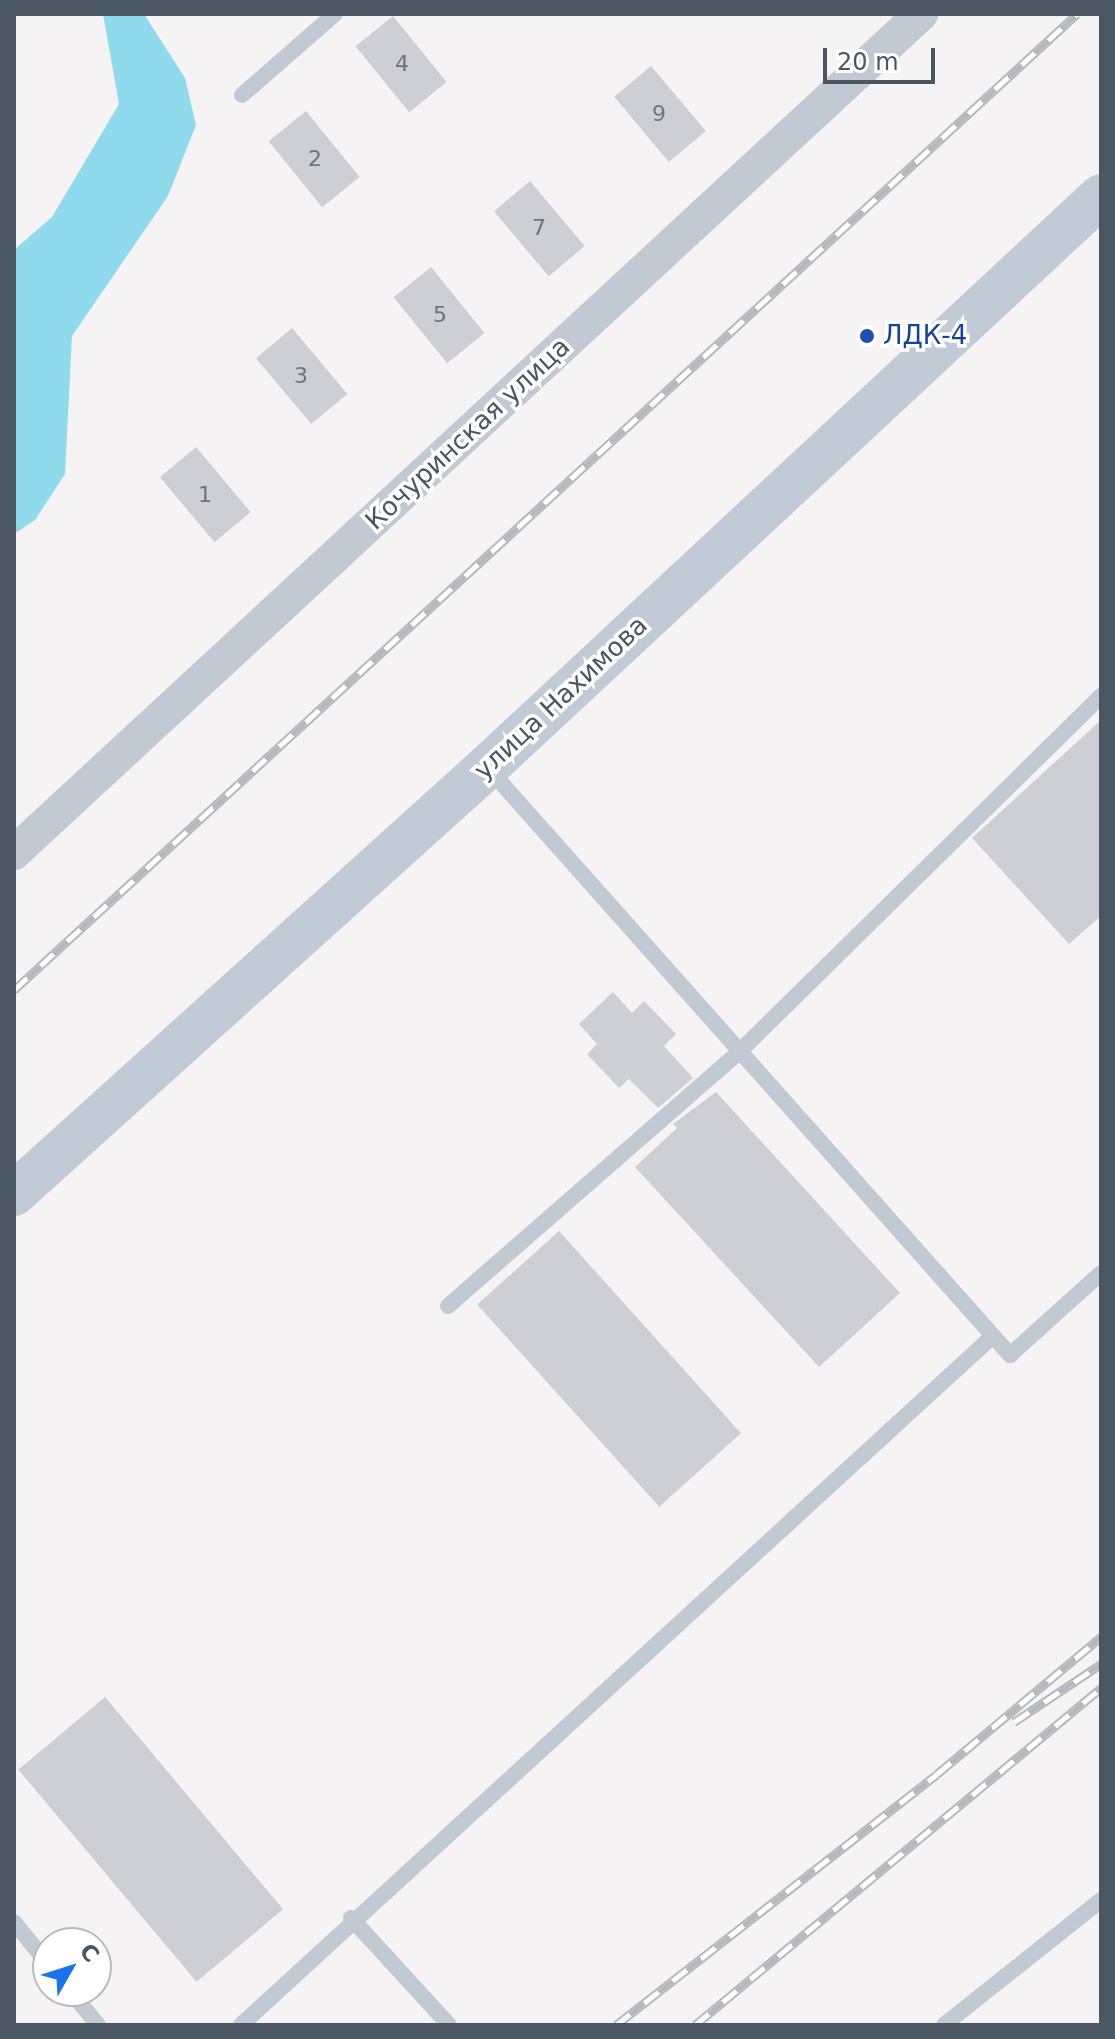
<!DOCTYPE html>
<html>
<head>
<meta charset="utf-8">
<style>
  body { margin:0 }
  #map { position:relative; width:1115px; height:2039px; overflow:hidden; background:#f5f3f3; font-family:"DejaVu Sans",sans-serif }
  div>[style] { position:absolute }
  [style*='--x'] { left:calc(var(--x)*1px); top:calc(var(--y)*1px); width:calc(var(--w)*1px); rotate:calc(var(--a)*1deg) }
  .water>* { inset:0; background:#90daee }
  .building>* { inset:0; background:#cdcfd5; transform-origin:0 0 }
  .service>* { height:16px; margin:-8px; padding:0 8px; transform-origin:8px; border-radius:8px; background:#c1cad2 }
  .minor>* { height:34px; margin:-17px; padding:0 17px; transform-origin:17px; border-radius:17px; background:#c1cad2 }
  .secondary>* { height:44px; margin:-22px; padding:0 22px; transform-origin:22px; border-radius:22px; background:#c1cbd6 }
  .rail>* { height:9px; margin-top:-4.5px; transform-origin:0; background:repeating-linear-gradient(90deg,#fff 0 18px,#b5b8bd 0 36px); box-sizing:border-box; border-block:2px solid #b5b8bd }
  .dots>* { width:22px; height:22px; translate:-50% -50%; box-sizing:border-box; border:4px solid #fff; border-radius:50% }
  span { translate:-50% -50%; white-space:nowrap; text-align:center; line-height:1.15; -webkit-text-stroke:7px #fff; paint-order:stroke }
  .number-label { font-size:22px; color:#6b747e }
  .number-label span { -webkit-text-stroke-width:0 }
  .transit-label { font-size:26px; color:#164399 }
  .left { translate:0 -50%; text-align:left }
  .street-label { font-size:26px; color:#4a5661 }
  .frame { position:absolute; inset:0; border:16px solid #4a5661; pointer-events:none }
  .north { position:absolute; left:32px; top:1927px; width:80px; height:80px; box-sizing:border-box; background:#fff; border:2px solid #b7bbc0; border-radius:50%; rotate:51deg; font-size:22px; font-weight:700; line-height:32px; text-align:center; color:#4a5661 }
  .north::after { content:''; display:block; margin:auto; width:28px; height:36px; background:#1a73e8; clip-path:polygon(50% 0,100% 100%,50% 72%,0 100%) }
  .scale { position:absolute; left:823px; top:48px; width:112px; height:36px; box-sizing:border-box; border:4px solid #4a5661; border-top:0; padding-left:10px; font-size:24px; line-height:28px; white-space:nowrap; color:#4a5661; -webkit-text-stroke:6px #fff; paint-order:stroke }
</style>
</head>
<body>
<div id="map">
  <div class="water">
    <i style="clip-path:polygon(103px 14px,144px 14px,185px 78px,196px 125px,168px 196px,72px 336px,65px 474px,35px 520px,14px 534px,14px 250px,52px 217px,119px 104px)"></i>
  </div>
  <div class="building">
    <i style="left:393px;top:16px;width:85px;height:48px;rotate:51deg"></i>
    <i style="left:651px;top:66px;width:85px;height:48px;rotate:50deg"></i>
    <i style="left:306px;top:111px;width:85px;height:48px;rotate:51deg"></i>
    <i style="left:530px;top:181px;width:85px;height:47px;rotate:50deg"></i>
    <i style="left:431px;top:267px;width:85px;height:48px;rotate:51deg"></i>
    <i style="left:292px;top:328px;width:86px;height:47px;rotate:50deg"></i>
    <i style="left:196px;top:447px;width:85px;height:47px;rotate:50deg"></i>
    <i style="clip-path:polygon(1101px 720px,1101px 916px,1069px 944px,972px 838px)"></i>
    <i style="clip-path:polygon(613px 992px,632px 1013px,644px 1001px,676px 1034px,664px 1046px,693px 1078px,658px 1108px,629px 1079px,619px 1088px,587px 1054px,597px 1044px,579px 1024px)"></i>
    <i style="clip-path:polygon(716px 1092px,900px 1293px,819px 1367px,635px 1167px,677px 1128px,673px 1124px)"></i>
    <i style="left:559px;top:1231px;width:272px;height:110px;rotate:48deg"></i>
    <i style="left:105px;top:1697px;width:277px;height:113px;rotate:50deg"></i>
  </div>
  <div class="service">
    <i style="--x:242;--y:95;--w:123;--a:-41.1"></i>
    <i style="--x:488;--y:768;--w:786;--a:48.35"></i>
    <i style="--x:1010;--y:1355;--w:122;--a:-42"></i>
    <i style="--x:448;--y:1306;--w:386;--a:-41.1"></i>
    <i style="--x:739;--y:1052;--w:508;--a:-44.52"></i>
    <i style="--x:351;--y:1918;--w:145;--a:47.5"></i>
    <i style="--x:14;--y:1922;--w:54;--a:51"></i>
    <i style="--x:70;--y:1991;--w:44;--a:50.5"></i>
    <i style="--x:241;--y:2025;--w:1020;--a:-42.5"></i>
    <i style="--x:944;--y:2025;--w:201;--a:-38.5"></i>
  </div>
  <div class="minor">
    <i style="--x:14;--y:853;--w:1236;--a:-42.77"></i>
  </div>
  <div class="secondary">
    <i style="--x:14;--y:1194;--w:637;--a:-42.07"></i>
    <i style="--x:487;--y:767;--w:838;--a:-42.92"></i>
  </div>
  <div class="rail">
    <i style="--x:14;--y:990;--w:1443;--a:-42.56"></i>
    <i style="--x:1014;--y:1722;--w:105;--a:-33.7"></i>
    <i style="--x:616;--y:2025;--w:407;--a:-38"></i>
    <i style="--x:937;--y:1774;--w:214;--a:-39.9"></i>
    <i style="--x:695;--y:2025;--w:528;--a:-39.69"></i>
  </div>
  <div class="dots">
    <i style="left:867px;top:336px;background:#1a4fb4"></i>
  </div>
  <div class="number-label">
    <span style="left:402px;top:64px">4</span>
    <span style="left:659px;top:114px">9</span>
    <span style="left:315px;top:159px">2</span>
    <span style="left:539px;top:228px">7</span>
    <span style="left:440px;top:315px">5</span>
    <span style="left:301px;top:376px">3</span>
    <span style="left:205px;top:495px">1</span>
  </div>
  <div class="transit-label">
    <span class="left" style="left:883px;top:336px">ЛДК-4</span>
  </div>
  <div class="street-label">
    <span style="left:468px;top:434px;rotate:-43deg">Кочуринская улица</span>
    <span style="left:561px;top:698px;rotate:-43deg">улица Нахимова</span>
  </div>
  <div class="frame"></div>
  <div class="north">С</div>
  <div class="scale">20 m</div>
</div>
</body>
</html>
